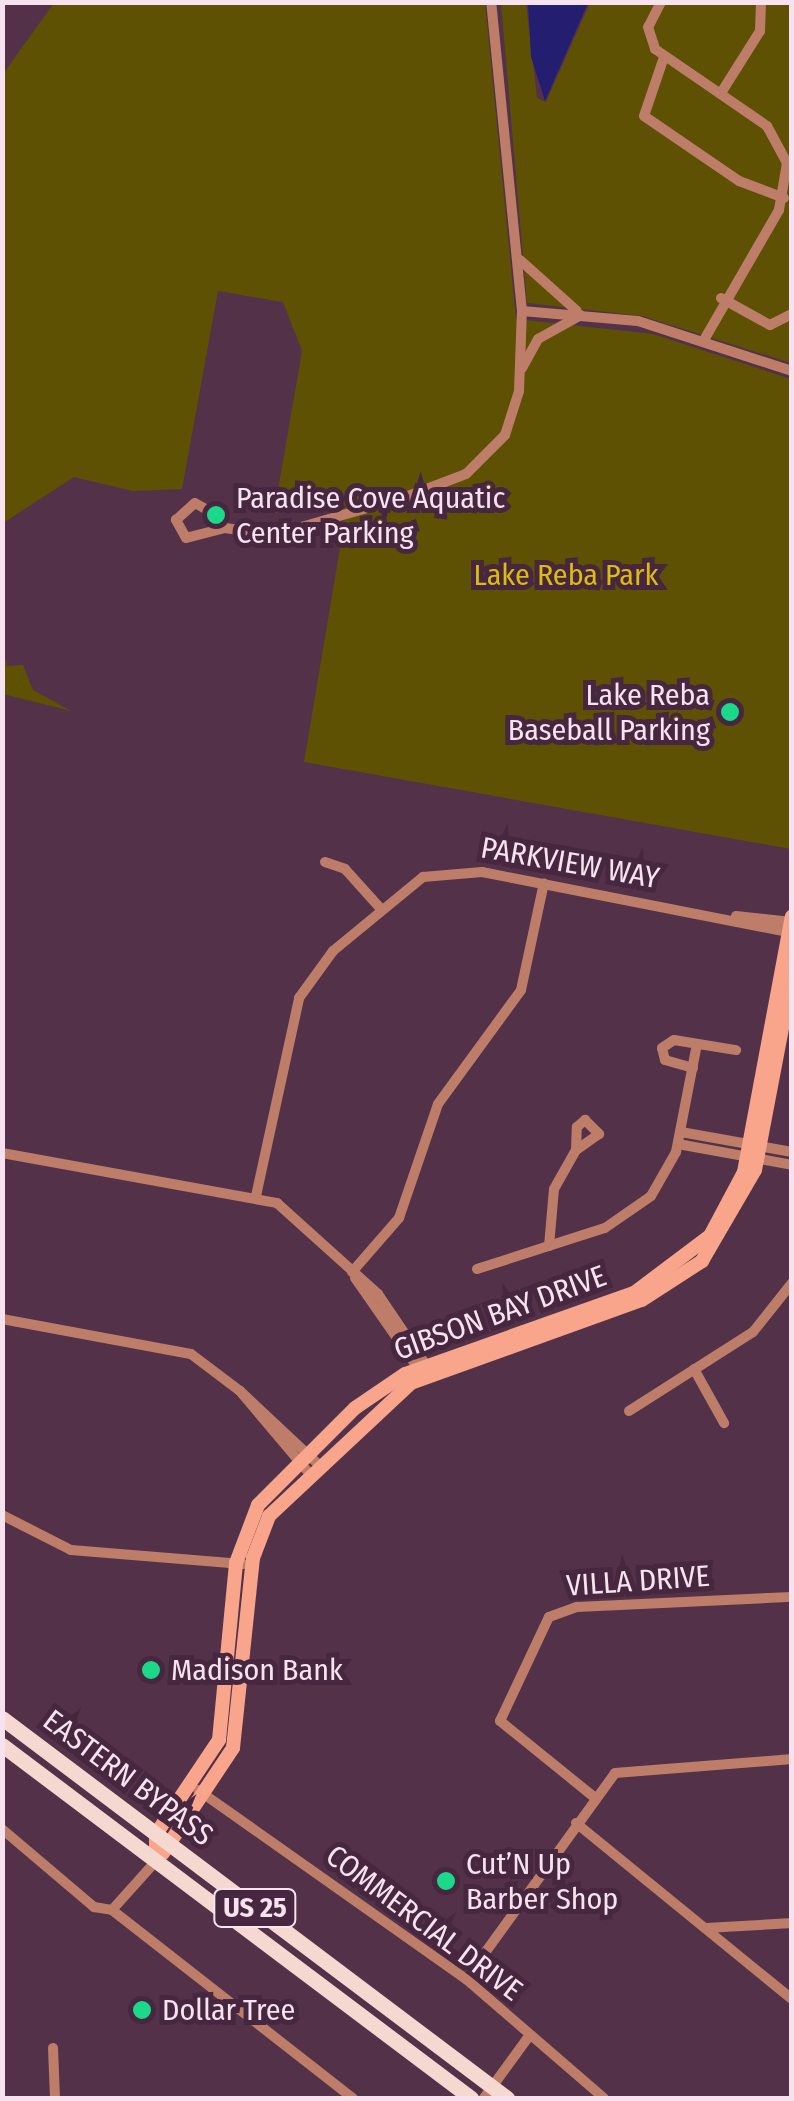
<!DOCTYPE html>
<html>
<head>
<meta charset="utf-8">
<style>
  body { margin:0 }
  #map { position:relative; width:794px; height:2101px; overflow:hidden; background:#523149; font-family:"Fira Sans Condensed",sans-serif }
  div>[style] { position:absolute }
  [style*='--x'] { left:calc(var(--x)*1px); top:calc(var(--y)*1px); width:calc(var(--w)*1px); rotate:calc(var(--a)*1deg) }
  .green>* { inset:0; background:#5e5104 }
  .water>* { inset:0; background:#231e6f }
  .street>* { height:10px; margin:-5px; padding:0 5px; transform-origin:5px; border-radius:5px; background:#be7d69 }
  .secondary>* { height:14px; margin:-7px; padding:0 7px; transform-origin:7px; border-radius:7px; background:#f8a58c }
  .primary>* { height:15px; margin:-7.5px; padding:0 7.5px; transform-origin:7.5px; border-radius:7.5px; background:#f5d9d1 }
  .dots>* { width:28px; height:28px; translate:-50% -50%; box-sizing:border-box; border:5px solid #47273f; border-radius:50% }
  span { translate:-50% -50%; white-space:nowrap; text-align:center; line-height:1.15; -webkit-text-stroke:10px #47273f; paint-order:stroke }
  .shield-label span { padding:2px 8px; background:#47273f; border:2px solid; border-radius:8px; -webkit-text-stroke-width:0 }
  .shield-label { font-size:28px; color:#f7e2f0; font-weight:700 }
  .poi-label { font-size:30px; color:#f7e2f0 }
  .left { translate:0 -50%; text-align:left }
  .right { translate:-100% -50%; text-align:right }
  .park-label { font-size:30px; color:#dcbd09 }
  .street-label { font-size:30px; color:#f7e2f0 }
  .frame { position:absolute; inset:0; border:5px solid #f7e2f0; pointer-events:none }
</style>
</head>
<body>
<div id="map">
  <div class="green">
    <i style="clip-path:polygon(54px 3px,485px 3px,516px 319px,653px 334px,791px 379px,791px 849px,304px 762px,344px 524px,341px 510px,274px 513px,302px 351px,283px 302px,218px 291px,182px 489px,133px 491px,74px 477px,3px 523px,3px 74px)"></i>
    <i style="clip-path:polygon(501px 3px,526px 3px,537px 98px,546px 102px,590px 3px,791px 3px,791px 363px,642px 316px,527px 303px)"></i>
    <i style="clip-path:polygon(2px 644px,7px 666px,23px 665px,33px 690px,71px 711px,3px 694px)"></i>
  </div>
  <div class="water">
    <i style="clip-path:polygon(528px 3px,588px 3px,545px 101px,531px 57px)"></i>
  </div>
  <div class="street">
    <i style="--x:661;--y:2;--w:28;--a:117"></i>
    <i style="--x:648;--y:27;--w:23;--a:72"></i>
    <i style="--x:655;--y:49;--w:136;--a:34.5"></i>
    <i style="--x:767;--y:126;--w:42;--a:61.6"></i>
    <i style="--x:787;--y:163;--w:48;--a:99.7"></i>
    <i style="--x:779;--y:210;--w:150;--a:120"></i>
    <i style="--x:664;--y:57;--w:62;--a:108.7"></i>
    <i style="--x:644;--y:116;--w:115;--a:34.4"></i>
    <i style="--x:739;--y:181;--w:48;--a:20.7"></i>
    <i style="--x:721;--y:93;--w:73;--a:-57.8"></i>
    <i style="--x:760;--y:31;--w:29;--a:-88"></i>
    <i style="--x:520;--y:260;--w:76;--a:41.8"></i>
    <i style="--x:721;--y:298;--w:56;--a:28.9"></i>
    <i style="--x:770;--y:325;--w:25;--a:-27"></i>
    <i style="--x:522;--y:311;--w:116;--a:4.9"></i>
    <i style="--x:638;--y:321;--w:162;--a:18"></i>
    <i style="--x:522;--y:368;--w:33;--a:-61"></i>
    <i style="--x:538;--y:339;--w:49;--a:-29.2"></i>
    <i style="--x:195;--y:503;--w:13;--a:29"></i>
    <i style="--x:206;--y:509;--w:27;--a:45"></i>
    <i style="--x:225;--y:528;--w:40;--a:165.6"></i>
    <i style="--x:186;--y:538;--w:21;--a:-119"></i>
    <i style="--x:176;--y:520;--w:25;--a:-42"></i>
    <i style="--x:225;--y:528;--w:49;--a:8.1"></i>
    <i style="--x:274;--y:535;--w:140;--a:-16.2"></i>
    <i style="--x:408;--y:496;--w:62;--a:-20.8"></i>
    <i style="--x:466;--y:474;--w:55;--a:-45"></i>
    <i style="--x:505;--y:435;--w:46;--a:-72.3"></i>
    <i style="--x:519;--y:391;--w:80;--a:-87.9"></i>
    <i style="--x:522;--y:311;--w:311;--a:-95.7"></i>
    <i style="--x:325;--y:862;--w:21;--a:19"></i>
    <i style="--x:345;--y:869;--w:54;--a:48"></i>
    <i style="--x:736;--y:916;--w:56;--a:6.1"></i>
    <i style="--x:693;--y:1068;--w:29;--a:-164"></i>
    <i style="--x:665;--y:1060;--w:12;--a:-104"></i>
    <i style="--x:662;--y:1048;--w:14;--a:-34"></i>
    <i style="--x:674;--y:1040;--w:63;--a:9.2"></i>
    <i style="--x:585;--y:1120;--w:20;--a:45"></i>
    <i style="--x:599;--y:1134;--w:28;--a:145"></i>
    <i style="--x:576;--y:1150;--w:23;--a:-88"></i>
    <i style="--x:577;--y:1127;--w:11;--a:-41"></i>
    <i style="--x:681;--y:1132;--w:113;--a:10.2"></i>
    <i style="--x:678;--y:1144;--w:116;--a:10.4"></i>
    <i style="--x:2;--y:1153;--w:280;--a:10.3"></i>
    <i style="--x:277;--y:1203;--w:136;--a:42"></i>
    <i style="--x:378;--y:1294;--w:93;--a:56"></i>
    <i style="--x:256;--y:1196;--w:203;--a:-77.7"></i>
    <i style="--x:299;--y:998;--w:58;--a:-54.1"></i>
    <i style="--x:333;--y:951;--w:117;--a:-39.4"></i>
    <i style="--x:423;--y:877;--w:59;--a:-4.8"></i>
    <i style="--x:482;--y:872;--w:316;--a:11.1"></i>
    <i style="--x:549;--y:1246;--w:57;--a:-85"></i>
    <i style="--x:554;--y:1189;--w:45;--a:-60.6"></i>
    <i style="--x:477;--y:1269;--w:134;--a:-17.8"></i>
    <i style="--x:605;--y:1228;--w:56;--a:-34.8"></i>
    <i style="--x:651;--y:1196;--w:51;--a:-60.4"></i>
    <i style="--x:676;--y:1152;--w:110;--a:-79"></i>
    <i style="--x:352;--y:1272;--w:72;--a:-49"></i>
    <i style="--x:399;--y:1218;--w:120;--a:-71.1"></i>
    <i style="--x:438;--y:1104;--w:141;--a:-53.9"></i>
    <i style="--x:521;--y:990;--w:109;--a:-77.9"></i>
    <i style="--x:355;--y:1278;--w:117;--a:55.1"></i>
    <i style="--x:2;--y:1319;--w:192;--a:10.5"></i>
    <i style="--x:191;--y:1354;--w:61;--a:37.1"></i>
    <i style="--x:240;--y:1391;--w:107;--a:49.9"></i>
    <i style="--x:694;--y:1369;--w:62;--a:60.9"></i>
    <i style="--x:240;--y:1391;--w:107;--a:43.1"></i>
    <i style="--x:629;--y:1411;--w:147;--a:-32.5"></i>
    <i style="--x:753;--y:1332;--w:63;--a:-51.5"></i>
    <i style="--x:2;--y:1515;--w:77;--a:26.9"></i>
    <i style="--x:71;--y:1550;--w:172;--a:4.7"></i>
    <i style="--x:198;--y:1790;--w:328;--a:35.2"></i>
    <i style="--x:466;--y:1979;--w:182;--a:40.8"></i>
    <i style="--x:594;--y:1797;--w:121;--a:-141"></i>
    <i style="--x:500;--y:1721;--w:115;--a:-64.8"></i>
    <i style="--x:549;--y:1617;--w:30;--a:-20"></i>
    <i style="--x:577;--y:1607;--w:215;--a:-2.7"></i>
    <i style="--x:576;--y:1823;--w:279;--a:39.2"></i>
    <i style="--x:2;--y:1829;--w:121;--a:40.3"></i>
    <i style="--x:94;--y:1907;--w:18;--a:9"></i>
    <i style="--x:112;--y:1910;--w:66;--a:-48.1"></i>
    <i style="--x:112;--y:1910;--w:306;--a:38"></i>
    <i style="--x:706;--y:1928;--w:86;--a:-3.3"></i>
    <i style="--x:466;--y:1979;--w:254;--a:-54.1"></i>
    <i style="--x:615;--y:1773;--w:178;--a:-4.5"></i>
    <i style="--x:53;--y:2048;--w:50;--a:87.7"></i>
    <i style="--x:484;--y:2098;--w:77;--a:-54"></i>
  </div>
  <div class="secondary">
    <i style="--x:163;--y:1853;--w:126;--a:-56.3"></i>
    <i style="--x:233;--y:1748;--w:191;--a:-84"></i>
    <i style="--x:253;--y:1558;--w:45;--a:-69.1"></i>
    <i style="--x:269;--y:1516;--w:195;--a:-43.1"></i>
    <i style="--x:411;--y:1383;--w:245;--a:-19.8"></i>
    <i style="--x:642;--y:1300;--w:72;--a:-33"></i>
    <i style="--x:702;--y:1261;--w:105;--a:-59.8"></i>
    <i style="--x:755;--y:1170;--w:197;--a:-79.2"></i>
    <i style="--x:156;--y:1861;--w:27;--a:-90"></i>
    <i style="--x:156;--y:1834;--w:113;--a:-56.2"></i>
    <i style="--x:219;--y:1740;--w:178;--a:-84.5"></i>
    <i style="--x:236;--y:1563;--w:62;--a:-69.2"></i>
    <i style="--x:258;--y:1505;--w:137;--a:-45"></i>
    <i style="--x:355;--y:1408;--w:60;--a:-34.2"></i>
    <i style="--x:405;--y:1374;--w:243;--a:-19.5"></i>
    <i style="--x:634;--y:1293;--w:95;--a:-36.9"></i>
    <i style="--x:710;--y:1236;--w:72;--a:-62"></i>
    <i style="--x:744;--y:1172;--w:260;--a:-79.4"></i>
  </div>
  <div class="primary">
    <i style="--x:2;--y:1718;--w:632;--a:36.96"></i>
    <i style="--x:2;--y:1745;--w:587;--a:36.97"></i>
  </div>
  <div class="dots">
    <i style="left:216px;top:515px;background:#1bd988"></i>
    <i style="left:730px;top:712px;background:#1bd988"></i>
    <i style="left:151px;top:1670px;background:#1bd988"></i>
    <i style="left:446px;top:1881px;background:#1bd988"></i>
    <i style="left:142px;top:2010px;background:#1bd988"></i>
  </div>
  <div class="shield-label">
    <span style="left:255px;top:1908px">US 25</span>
  </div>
  <div class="poi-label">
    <span class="left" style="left:236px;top:515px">Paradise Cove Aquatic<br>Center Parking</span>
    <span class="right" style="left:710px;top:712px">Lake Reba<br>Baseball Parking</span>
    <span class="left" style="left:171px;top:1670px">Madison Bank</span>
    <span class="left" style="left:466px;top:1881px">Cut’N Up<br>Barber Shop</span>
    <span class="left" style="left:162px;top:2010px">Dollar Tree</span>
  </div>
  <div class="park-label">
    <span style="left:566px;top:575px">Lake Reba Park</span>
  </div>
  <div class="street-label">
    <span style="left:570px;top:863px;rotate:10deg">PARKVIEW WAY</span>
    <span style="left:500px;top:1313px;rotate:-20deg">GIBSON BAY DRIVE</span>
    <span style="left:638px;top:1581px;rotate:-4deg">VILLA DRIVE</span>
    <span style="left:128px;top:1778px;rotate:37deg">EASTERN BYPASS</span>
    <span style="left:424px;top:1923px;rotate:37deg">COMMERCIAL DRIVE</span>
  </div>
  <div class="frame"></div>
</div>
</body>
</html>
